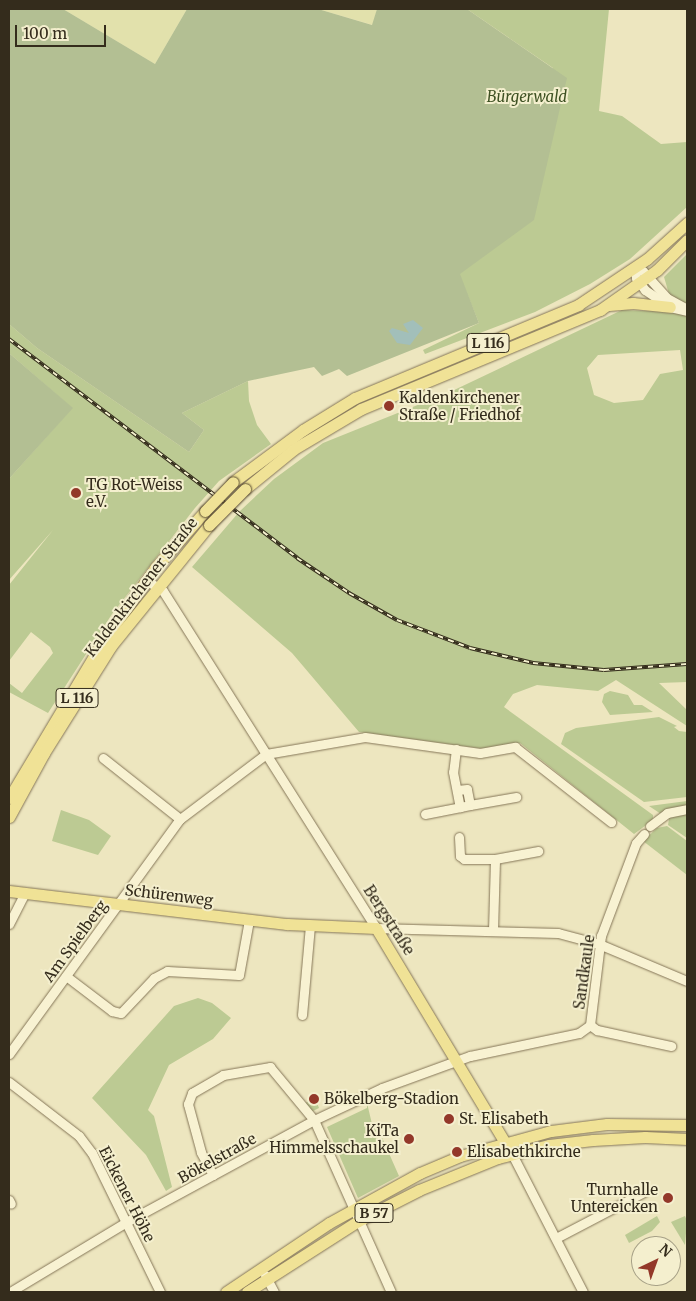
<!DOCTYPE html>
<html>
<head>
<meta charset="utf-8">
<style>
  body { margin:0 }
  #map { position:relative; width:696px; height:1301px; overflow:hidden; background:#ede6bf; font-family:Merriweather,serif }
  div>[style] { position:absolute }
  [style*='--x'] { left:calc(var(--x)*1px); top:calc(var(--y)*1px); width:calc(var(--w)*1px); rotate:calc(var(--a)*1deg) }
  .farmland>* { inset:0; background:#e2e1ac }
  .green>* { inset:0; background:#bcca93 }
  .cemetery>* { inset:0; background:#b3bf93 }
  .water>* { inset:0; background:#a2bfba }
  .roads { filter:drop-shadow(0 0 1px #857658) drop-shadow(0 0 1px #857658) }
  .minor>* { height:9px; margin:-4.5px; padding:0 4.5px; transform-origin:4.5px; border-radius:4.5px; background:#f8f2d2 }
  .major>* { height:11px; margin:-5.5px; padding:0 5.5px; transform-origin:5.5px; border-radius:5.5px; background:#f0e296 }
  .rail>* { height:4px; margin-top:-2px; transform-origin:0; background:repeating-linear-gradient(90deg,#f4efce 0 5.5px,#342c1c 0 11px); box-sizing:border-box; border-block:1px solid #342c1c }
  .bridges { filter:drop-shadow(0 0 1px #52442c) drop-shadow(0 0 1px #52442c) }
  .major-bridge>* { height:11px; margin:-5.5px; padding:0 5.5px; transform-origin:5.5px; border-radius:5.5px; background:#f0e296 }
  .dots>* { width:14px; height:14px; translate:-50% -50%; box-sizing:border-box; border:2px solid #f4efce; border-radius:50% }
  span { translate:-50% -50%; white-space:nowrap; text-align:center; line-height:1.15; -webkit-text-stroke:4px #f4efce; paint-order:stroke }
  .shield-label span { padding:1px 4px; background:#f4efce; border:1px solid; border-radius:4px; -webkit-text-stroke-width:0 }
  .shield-label { font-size:14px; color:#342c1c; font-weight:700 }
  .park-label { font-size:15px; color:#3e5123; font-style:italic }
  .poi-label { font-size:15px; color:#342c1c }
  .left { translate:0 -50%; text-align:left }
  .right { translate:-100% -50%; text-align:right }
  .street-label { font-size:15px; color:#342c1c }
  .frame { position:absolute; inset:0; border:10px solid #342c1c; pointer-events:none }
  .north { position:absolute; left:631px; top:1236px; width:50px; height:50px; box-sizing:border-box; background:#f4efce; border:1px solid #a7a187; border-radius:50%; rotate:42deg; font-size:14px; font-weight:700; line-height:20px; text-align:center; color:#342c1c }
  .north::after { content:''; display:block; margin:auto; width:18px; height:22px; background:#933829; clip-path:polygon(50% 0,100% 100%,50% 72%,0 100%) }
  .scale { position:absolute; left:15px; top:25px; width:91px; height:22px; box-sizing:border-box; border:2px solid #342c1c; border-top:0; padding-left:6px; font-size:15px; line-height:18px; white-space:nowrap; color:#342c1c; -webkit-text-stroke:4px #f4efce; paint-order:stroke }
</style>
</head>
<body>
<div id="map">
  <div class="farmland">
    <i style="clip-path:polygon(63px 9px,187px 9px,155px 64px)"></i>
    <i style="clip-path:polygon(318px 9px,377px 9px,373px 25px)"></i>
  </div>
  <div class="green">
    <i style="clip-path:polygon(467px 9px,609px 9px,599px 111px,622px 116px,661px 144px,687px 142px,687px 207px,630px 259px,590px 284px,535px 312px,425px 354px,423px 350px,479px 323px,459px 274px,478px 260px,553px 68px)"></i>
    <i style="clip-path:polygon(evenodd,687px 254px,687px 682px,659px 683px,687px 710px,687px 726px,616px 680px,598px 691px,537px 685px,513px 694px,504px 707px,653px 815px,653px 820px,634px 834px,520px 743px,484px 749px,359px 732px,292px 653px,192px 567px,239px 512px,274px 479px,323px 443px,450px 392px,622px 310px,654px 311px,669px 294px,664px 277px,687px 254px,680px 350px,683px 370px,660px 374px,643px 400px,614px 403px,594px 395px,587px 368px,598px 355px,680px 350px)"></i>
    <i style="clip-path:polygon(9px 324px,37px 348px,189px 452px,204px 430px,182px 413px,248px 381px,249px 401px,257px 425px,271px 444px,219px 481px,195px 508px,112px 614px,48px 713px,9px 692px,9px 683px,22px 693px,53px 653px,50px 647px,31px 632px,9px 661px,9px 585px,53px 530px,9px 580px,9px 479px,72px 408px,9px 353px)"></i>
    <i style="clip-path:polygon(610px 691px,628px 695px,634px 705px,642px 705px,653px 712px,610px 715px,602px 702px,604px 694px)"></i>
    <i style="clip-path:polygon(659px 717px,677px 726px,674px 727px,679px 731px,687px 732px,687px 797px,644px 802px,561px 744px,565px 733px,576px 728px)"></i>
    <i style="clip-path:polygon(687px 801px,687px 807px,661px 814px,649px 806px)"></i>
    <i style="clip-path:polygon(61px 810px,89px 820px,111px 836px,98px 855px,52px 841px)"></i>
    <i style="clip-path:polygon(687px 811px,687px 838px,668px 825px,669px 819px,663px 818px)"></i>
    <i style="clip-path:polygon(667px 826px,687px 841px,687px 875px,643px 841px,657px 828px)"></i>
    <i style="clip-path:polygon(198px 998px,212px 1003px,231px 1018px,213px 1039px,169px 1065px,148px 1110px,154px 1116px,172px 1187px,166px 1191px,146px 1155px,92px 1098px,174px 1006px)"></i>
    <i style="clip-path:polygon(315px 1098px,319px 1108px,311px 1112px,305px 1103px)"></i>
    <i style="clip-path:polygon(367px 1103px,372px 1124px,376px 1124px,399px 1176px,358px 1198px,327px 1127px,367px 1108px)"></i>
    <i style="clip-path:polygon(657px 1216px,660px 1222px,652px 1231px,629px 1243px,625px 1235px)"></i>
    <i style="clip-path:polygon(685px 1216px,687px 1221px,685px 1245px,671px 1222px)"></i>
  </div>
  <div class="cemetery">
    <i style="clip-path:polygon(9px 9px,63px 9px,155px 64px,187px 9px,318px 9px,372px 25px,377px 9px,467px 9px,567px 78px,534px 220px,460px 274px,479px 323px,347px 376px,339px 369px,322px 376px,314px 367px,248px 381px,182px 413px,204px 430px,189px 452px,37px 348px,9px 324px)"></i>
    <i style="clip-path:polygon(9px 353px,73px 408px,9px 479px)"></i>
  </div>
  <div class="water">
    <i style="clip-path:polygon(413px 320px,423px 328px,410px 345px,397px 343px,389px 331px,392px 328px,409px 333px,403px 324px)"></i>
  </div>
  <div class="roads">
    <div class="minor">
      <i style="--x:687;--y:309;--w:23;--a:-151"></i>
      <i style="--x:667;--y:298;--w:36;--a:-132"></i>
      <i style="--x:643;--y:271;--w:9;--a:-159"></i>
      <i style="--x:635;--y:268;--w:10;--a:84"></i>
      <i style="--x:636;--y:278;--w:15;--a:53"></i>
      <i style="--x:645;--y:290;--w:30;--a:34"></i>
      <i style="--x:670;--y:307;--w:17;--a:13"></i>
      <i style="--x:146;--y:580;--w:20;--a:33"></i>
      <i style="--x:163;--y:591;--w:399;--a:57.7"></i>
      <i style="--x:376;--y:928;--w:182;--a:1.6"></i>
      <i style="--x:558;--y:933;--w:42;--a:15"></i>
      <i style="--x:599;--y:944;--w:95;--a:22.8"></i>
      <i style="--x:456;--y:749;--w:23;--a:97"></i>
      <i style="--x:453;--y:772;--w:36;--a:79"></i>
      <i style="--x:460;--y:807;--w:10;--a:-11"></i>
      <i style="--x:470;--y:805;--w:16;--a:-101"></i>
      <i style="--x:467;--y:789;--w:10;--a:174"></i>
      <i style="--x:103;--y:758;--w:98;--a:38.4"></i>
      <i style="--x:470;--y:805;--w:47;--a:-9.9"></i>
      <i style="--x:425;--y:814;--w:36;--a:-11"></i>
      <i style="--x:650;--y:826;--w:21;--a:-37"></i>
      <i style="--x:667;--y:813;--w:20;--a:-11"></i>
      <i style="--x:459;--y:837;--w:19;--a:87"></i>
      <i style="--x:460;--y:856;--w:5;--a:37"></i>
      <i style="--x:464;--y:859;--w:31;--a:0"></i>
      <i style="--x:495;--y:859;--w:44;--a:-10.5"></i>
      <i style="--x:9;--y:924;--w:35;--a:-63"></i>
      <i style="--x:493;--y:931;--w:72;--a:-88.4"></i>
      <i style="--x:66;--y:976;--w:58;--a:37.3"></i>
      <i style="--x:112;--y:1011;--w:9;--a:13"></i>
      <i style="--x:121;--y:1013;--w:48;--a:-46.7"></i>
      <i style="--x:154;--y:978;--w:15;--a:-28"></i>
      <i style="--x:167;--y:971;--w:72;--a:3.2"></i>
      <i style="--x:239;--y:975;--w:56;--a:-79.7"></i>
      <i style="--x:302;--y:1015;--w:90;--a:-84.9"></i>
      <i style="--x:590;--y:1025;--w:90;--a:-83"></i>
      <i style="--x:601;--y:936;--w:99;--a:-69.4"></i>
      <i style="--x:636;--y:843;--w:12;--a:-48"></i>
      <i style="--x:590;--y:1025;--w:9;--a:36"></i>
      <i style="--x:597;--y:1030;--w:76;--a:12.2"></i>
      <i style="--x:9;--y:1054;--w:291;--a:-54"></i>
      <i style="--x:180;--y:819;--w:108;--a:-37.1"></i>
      <i style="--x:266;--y:754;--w:100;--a:-9.7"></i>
      <i style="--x:365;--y:737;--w:116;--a:7.9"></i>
      <i style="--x:480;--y:753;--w:36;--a:-10"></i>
      <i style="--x:515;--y:747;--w:122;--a:38"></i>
      <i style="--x:9;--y:1082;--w:88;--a:37.6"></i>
      <i style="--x:79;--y:1136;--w:21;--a:53"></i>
      <i style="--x:92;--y:1153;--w:155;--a:63.9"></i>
      <i style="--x:512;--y:1154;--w:155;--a:62.8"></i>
      <i style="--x:213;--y:1175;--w:26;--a:-118"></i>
      <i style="--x:201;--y:1152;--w:50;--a:-105.2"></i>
      <i style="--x:188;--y:1104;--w:12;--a:-70"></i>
      <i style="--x:192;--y:1093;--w:36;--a:-30"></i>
      <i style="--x:223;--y:1075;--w:48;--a:-9.7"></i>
      <i style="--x:270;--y:1067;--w:69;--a:50.3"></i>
      <i style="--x:314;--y:1120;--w:188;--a:65.9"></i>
      <i style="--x:9;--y:1200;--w:4;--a:63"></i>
      <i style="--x:556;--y:1238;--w:99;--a:-27.6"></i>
      <i style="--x:265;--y:1275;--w:19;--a:62"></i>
      <i style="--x:10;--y:1292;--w:138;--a:-31"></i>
      <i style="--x:128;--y:1221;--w:212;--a:-28.5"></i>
      <i style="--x:314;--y:1120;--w:75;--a:-25.2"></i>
      <i style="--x:382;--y:1088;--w:94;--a:-20"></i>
      <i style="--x:470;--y:1056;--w:111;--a:-11.9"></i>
      <i style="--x:579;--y:1033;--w:14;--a:-36"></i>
    </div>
    <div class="major">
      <i style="--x:609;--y:305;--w:24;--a:-5"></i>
      <i style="--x:633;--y:303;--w:37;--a:6"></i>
      <i style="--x:233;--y:482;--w:87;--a:-36.6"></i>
      <i style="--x:303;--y:430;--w:61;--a:-31.6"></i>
      <i style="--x:355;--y:398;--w:242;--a:-22.6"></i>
      <i style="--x:578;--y:305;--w:83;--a:-33.7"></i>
      <i style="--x:647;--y:259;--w:54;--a:-42"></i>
      <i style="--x:245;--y:489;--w:63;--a:-39.2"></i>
      <i style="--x:294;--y:449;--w:78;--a:-30.8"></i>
      <i style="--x:361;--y:409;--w:259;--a:-22.5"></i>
      <i style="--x:600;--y:310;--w:70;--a:-35.1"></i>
      <i style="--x:657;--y:270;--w:42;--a:-45"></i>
      <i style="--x:9;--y:798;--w:183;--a:-59.1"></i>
      <i style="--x:103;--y:641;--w:90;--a:-54.5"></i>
      <i style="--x:155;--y:568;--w:76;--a:-48.7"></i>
      <i style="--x:9;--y:817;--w:73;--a:-61.3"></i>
      <i style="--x:44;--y:753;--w:126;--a:-57.9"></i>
      <i style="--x:111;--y:646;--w:156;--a:-51"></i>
      <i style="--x:9;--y:891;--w:280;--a:6.8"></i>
      <i style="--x:287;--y:924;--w:89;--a:2.6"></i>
      <i style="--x:376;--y:928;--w:264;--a:59"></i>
      <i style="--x:226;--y:1292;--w:124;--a:-33.8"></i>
      <i style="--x:329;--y:1223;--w:104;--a:-28.8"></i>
      <i style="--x:420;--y:1173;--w:43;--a:-23"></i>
      <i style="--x:460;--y:1156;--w:94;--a:-15.4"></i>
      <i style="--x:551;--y:1131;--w:56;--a:-7.1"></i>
      <i style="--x:607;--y:1124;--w:80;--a:0.7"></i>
      <i style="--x:247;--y:1292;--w:132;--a:-32.6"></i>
      <i style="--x:358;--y:1221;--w:68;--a:-26.9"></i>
      <i style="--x:419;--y:1190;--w:85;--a:-22.1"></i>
      <i style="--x:498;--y:1158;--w:53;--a:-14.3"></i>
      <i style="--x:549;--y:1145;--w:44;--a:-6.5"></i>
      <i style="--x:593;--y:1140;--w:52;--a:-3.3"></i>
      <i style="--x:645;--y:1137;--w:42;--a:2.7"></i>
    </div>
  </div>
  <div class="rail">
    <i style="--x:9;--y:339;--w:362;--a:37.2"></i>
    <i style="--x:297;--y:558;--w:63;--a:33.9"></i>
    <i style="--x:349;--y:593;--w:55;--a:29.4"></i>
    <i style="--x:397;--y:620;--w:78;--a:21"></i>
    <i style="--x:470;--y:648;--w:65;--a:13.4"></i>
    <i style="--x:533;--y:663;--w:71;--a:5.6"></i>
    <i style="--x:604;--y:670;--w:83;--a:-4.1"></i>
  </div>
  <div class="bridges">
    <div class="major-bridge">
      <i style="--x:205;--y:511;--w:40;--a:-46"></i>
      <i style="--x:209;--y:525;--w:51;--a:-45"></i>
    </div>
  </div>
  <div class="dots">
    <i style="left:389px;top:406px;background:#933829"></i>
    <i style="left:76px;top:493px;background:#933829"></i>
    <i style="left:314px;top:1099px;background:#933829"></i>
    <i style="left:449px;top:1119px;background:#933829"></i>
    <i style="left:409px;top:1139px;background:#933829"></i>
    <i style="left:457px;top:1152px;background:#933829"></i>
    <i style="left:668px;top:1198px;background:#933829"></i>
  </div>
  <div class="shield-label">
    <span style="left:488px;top:343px">L 116</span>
    <span style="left:77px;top:698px">L 116</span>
    <span style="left:374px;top:1213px">B 57</span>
  </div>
  <div class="park-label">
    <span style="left:527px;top:97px">Bürgerwald</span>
  </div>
  <div class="poi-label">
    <span class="left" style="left:399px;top:406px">Kaldenkirchener<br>Straße / Friedhof</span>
    <span class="left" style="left:86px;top:493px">TG Rot-Weiss<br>e.V.</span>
    <span class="left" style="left:324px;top:1099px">Bökelberg-Stadion</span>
    <span class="left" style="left:459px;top:1119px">St. Elisabeth</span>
    <span class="right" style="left:399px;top:1139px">KiTa<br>Himmelsschaukel</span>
    <span class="left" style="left:467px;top:1152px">Elisabethkirche</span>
    <span class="right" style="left:658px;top:1198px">Turnhalle<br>Untereicken</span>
  </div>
  <div class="street-label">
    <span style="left:141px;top:587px;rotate:-52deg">Kaldenkirchener Straße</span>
    <span style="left:169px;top:895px;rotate:7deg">Schürenweg</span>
    <span style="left:389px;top:920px;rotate:57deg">Bergstraße</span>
    <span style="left:75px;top:941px;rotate:-54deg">Am Spielberg</span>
    <span style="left:584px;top:972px;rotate:-82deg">Sandkaule</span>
    <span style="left:217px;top:1158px;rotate:-29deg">Bökelstraße</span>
    <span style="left:127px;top:1194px;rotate:63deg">Eickener Höhe</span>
  </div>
  <div class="frame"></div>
  <div class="north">N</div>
  <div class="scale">100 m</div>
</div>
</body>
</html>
